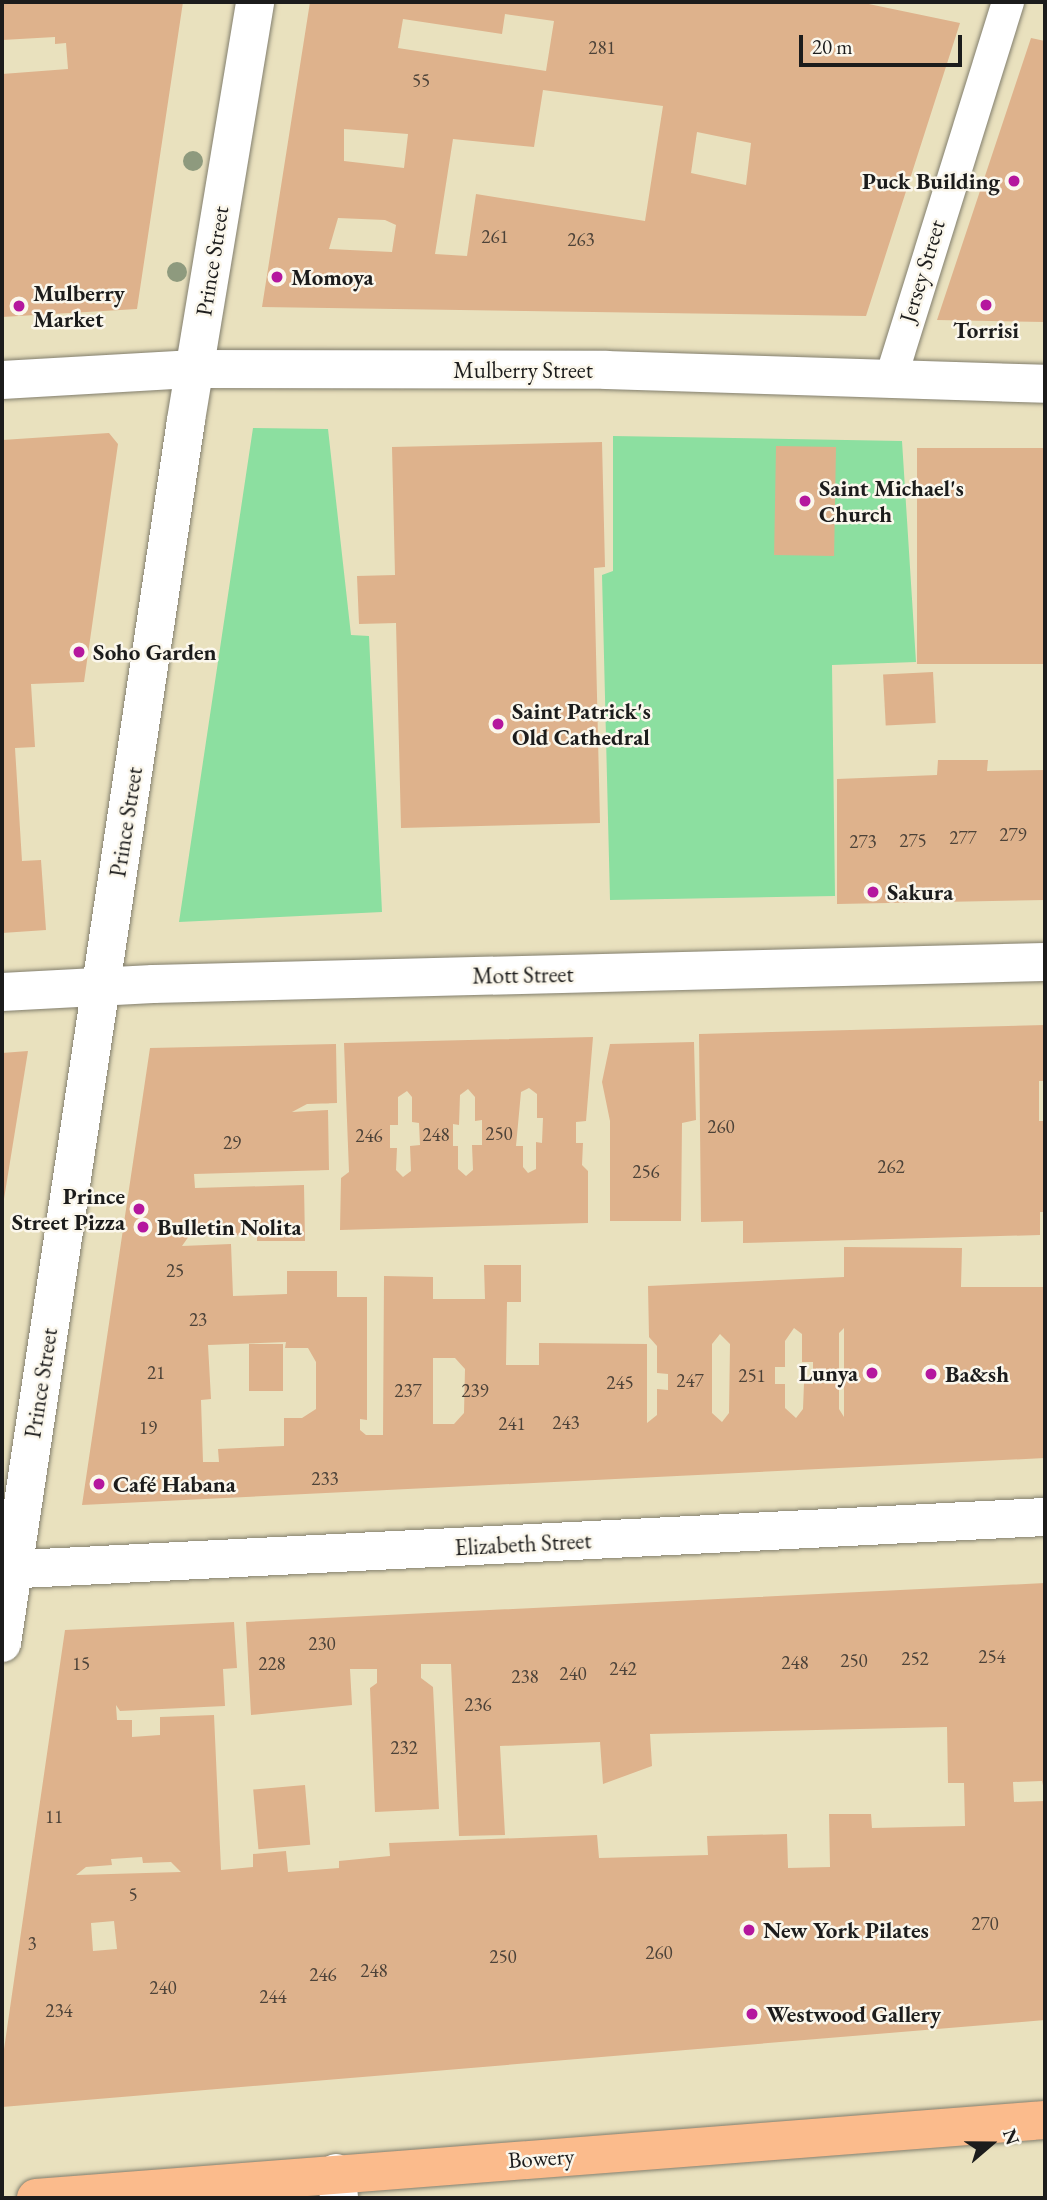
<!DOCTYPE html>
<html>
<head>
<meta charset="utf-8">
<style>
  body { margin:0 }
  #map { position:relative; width:1047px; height:2200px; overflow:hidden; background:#e9e1be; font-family:"EB Garamond",serif }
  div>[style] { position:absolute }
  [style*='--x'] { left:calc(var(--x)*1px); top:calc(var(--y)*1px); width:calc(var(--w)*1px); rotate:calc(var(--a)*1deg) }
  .green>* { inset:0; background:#8cdfa0 }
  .building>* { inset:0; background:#deb28c; transform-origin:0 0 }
  .roads { filter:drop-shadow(0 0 2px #827e6d) drop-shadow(0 0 2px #827e6d) }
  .lane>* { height:32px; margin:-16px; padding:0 16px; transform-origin:16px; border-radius:16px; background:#fff }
  .street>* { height:38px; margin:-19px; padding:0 19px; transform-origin:19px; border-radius:19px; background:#fff }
  .primary>* { height:38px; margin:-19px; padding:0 19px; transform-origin:19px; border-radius:19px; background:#fbbb8c }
  .trees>* { width:20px; height:20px; margin:-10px; border-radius:50%; background:#8e9a7e }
  .dots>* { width:19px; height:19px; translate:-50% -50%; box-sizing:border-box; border:4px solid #fbf7ec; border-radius:50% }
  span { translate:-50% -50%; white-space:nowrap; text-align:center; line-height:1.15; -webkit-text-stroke:5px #fbf7ec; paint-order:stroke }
  .number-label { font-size:19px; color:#4c4238 }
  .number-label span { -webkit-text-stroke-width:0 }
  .poi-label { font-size:23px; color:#1c1c1c; font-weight:700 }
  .right { translate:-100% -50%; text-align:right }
  .left { translate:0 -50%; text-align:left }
  .street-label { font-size:23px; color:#1c1c1c }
  .frame { position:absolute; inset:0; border:4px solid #1c1c1c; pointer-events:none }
  .north { position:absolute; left:956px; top:2109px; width:70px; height:70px; -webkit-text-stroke:5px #fbf7ec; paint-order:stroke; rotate:70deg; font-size:19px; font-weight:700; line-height:28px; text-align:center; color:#1c1c1c }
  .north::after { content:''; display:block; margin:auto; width:24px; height:32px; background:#1c1c1c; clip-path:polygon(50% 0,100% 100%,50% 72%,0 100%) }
  .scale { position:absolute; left:799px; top:35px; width:163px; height:32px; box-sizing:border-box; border:4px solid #1c1c1c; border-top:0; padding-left:9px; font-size:21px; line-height:24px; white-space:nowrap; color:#1c1c1c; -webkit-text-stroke:5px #fbf7ec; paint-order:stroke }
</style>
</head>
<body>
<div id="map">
  <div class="green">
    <i style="clip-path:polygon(253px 428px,328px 429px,351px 635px,369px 636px,382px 912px,179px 922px)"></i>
    <i style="clip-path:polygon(613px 436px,902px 441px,916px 662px,832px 665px,835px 896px,610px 900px,602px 575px,613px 571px)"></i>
  </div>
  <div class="building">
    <i style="clip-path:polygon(2px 2px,183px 2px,137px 309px,2px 317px,2px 74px,68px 69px,66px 43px,55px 44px,55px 37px,2px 40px)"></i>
    <i style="clip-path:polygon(evenodd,310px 2px,859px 2px,960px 23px,866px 316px,262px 307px,310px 2px,505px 14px,554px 21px,546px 71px,398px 48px,403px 19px,502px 34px,505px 14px,310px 2px,543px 90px,663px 106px,645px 221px,476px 194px,467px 256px,435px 254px,453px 139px,534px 147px,543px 90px,310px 2px,344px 129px,408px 134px,404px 168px,344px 161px,344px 129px,310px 2px,697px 132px,751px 143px,746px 185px,691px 173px,697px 132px,310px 2px,338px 218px,385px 220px,396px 225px,392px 252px,329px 249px,338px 218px)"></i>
    <i style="clip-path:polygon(1031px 38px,1045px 41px,1045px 322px,937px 320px)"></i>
    <i style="clip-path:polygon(109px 433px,118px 444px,84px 682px,31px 684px,35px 747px,15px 748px,22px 861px,41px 860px,46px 930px,2px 933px,2px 440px)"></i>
    <i style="clip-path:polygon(602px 442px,605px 567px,594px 568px,600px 823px,401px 828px,396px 623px,359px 624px,357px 576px,395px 575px,392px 447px)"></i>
    <i style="left:776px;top:446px;width:60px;height:109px;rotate:1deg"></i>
    <i style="left:917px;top:448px;width:128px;height:216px"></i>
    <i style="left:933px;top:672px;width:51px;height:50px;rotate:87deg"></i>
    <i style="clip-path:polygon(938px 760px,988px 760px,987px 771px,1045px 770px,1045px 900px,837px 904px,837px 779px,937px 775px)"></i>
    <i style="clip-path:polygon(1045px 1025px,1045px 1081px,1039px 1081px,1039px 1121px,1045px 1121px,1045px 1212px,1040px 1212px,1040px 1235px,743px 1243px,743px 1221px,701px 1222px,699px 1034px)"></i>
    <i style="clip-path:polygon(evenodd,593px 1037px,586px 1121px,576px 1122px,576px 1143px,583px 1143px,582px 1165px,588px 1171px,588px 1223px,340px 1230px,341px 1178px,349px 1172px,344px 1043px,593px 1037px,529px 1088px,537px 1094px,537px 1118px,543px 1118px,542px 1143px,536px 1142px,536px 1169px,528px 1173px,523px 1167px,523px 1146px,516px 1146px,521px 1092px,529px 1088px,593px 1037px,468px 1089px,475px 1097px,475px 1121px,482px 1120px,482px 1145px,472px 1145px,473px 1170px,466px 1176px,458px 1169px,458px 1146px,453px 1146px,453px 1124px,459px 1125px,460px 1095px,468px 1089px,593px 1037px,407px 1091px,412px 1097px,412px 1122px,419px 1123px,420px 1145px,410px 1146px,411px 1171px,403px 1177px,396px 1170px,397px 1148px,390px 1148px,390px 1125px,398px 1125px,398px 1097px,407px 1091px)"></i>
    <i style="clip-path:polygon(694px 1042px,696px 1120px,682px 1123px,681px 1221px,610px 1221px,610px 1121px,602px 1082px,610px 1044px)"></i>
    <i style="clip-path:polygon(evenodd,336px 1044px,337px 1103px,307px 1104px,292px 1112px,328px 1110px,329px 1170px,194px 1174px,195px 1188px,304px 1185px,305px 1241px,257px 1241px,257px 1235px,189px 1236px,182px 1246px,231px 1244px,233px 1296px,287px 1294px,287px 1271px,337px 1271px,337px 1297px,367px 1297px,367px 1420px,360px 1419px,360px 1430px,366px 1435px,383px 1435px,384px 1276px,433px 1277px,433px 1299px,485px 1299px,484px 1265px,521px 1265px,521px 1302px,507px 1302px,506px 1365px,539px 1365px,539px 1343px,647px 1344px,647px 1423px,657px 1415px,657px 1389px,668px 1390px,668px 1374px,657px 1373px,657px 1346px,649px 1337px,648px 1286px,844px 1277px,844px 1247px,962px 1248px,961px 1287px,1045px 1287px,1045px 1458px,82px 1505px,150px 1048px,336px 1044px,794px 1328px,802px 1334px,802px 1362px,813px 1362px,813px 1384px,804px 1383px,803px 1409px,796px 1418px,785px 1408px,785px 1384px,775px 1384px,775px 1367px,785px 1367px,785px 1341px,794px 1328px,336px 1044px,844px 1328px,844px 1417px,839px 1409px,839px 1333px,844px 1328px,336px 1044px,720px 1334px,730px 1344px,729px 1413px,722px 1422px,712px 1413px,712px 1344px,720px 1334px,336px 1044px,286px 1342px,285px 1348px,308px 1348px,316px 1362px,316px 1409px,302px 1418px,284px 1418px,284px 1446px,218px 1449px,219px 1462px,203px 1462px,201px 1400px,211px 1399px,208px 1345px,286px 1342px,336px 1044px,433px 1358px,455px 1358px,465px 1369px,464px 1413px,454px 1424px,433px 1424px,433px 1358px)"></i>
    <i style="clip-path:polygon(28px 1051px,3px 1205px,2px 1205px,2px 1053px)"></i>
    <i style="left:249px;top:1344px;width:34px;height:47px"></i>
    <i style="clip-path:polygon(evenodd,1045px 1583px,1045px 1794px,1042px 1781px,1013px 1782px,1014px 1802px,1045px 1801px,1045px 2020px,2px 2107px,2px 2063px,65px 1630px,234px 1622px,237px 1668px,223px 1669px,225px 1706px,120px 1711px,116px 1705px,117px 1720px,132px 1720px,132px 1737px,160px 1735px,160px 1717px,214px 1715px,221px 1870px,253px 1867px,253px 1854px,286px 1851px,288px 1872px,339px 1868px,339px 1861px,390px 1856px,389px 1843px,597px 1835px,599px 1858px,708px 1855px,707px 1836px,787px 1834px,788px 1868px,830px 1867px,829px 1814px,871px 1814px,872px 1828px,965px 1826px,964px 1783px,948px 1783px,947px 1727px,650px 1734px,652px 1766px,603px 1784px,600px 1742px,500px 1746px,505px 1835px,459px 1836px,451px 1664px,421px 1664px,421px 1678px,433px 1687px,439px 1809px,375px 1812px,370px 1688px,377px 1683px,377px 1669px,350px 1669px,352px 1705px,251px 1715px,246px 1622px,1045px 1583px,142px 1857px,143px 1863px,171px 1862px,181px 1872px,76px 1875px,86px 1867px,112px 1865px,111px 1859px,142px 1857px,1045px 1583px,114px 1921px,117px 1949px,93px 1951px,91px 1923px,114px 1921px)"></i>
    <i style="left:305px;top:1785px;width:60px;height:52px;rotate:85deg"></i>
  </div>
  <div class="roads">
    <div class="lane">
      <i style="--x:890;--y:381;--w:397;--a:-72.7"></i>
    </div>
    <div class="street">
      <i style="--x:2;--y:380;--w:193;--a:-3.3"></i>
      <i style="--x:195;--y:369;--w:411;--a:0.1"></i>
      <i style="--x:606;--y:370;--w:439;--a:1.8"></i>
      <i style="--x:2;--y:992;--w:151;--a:-3"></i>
      <i style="--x:153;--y:984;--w:892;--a:-1.41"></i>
      <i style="--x:2;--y:1570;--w:1044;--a:-2.91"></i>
      <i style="--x:2;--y:1643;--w:1237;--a:-81.44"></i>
      <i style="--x:186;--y:420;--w:424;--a:-80.6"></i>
      <i style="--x:336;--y:2173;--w:25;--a:83"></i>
    </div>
    <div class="primary">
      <i style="--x:36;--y:2198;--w:1012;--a:-4.42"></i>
    </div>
  </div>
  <div class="trees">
    <i style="left:193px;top:161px"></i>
    <i style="left:177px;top:272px"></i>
  </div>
  <div class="dots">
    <i style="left:1014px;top:181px;background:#b5179e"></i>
    <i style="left:277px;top:277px;background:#b5179e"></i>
    <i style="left:986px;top:305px;background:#b5179e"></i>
    <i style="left:19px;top:306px;background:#b5179e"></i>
    <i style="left:805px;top:501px;background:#b5179e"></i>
    <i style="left:79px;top:652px;background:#b5179e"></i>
    <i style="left:498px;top:724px;background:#b5179e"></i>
    <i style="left:873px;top:892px;background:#b5179e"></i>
    <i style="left:139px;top:1209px;background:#b5179e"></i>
    <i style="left:143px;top:1227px;background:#b5179e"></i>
    <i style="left:872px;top:1373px;background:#b5179e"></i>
    <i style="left:931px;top:1374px;background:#b5179e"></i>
    <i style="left:99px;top:1484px;background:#b5179e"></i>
    <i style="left:749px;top:1930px;background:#b5179e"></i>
    <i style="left:752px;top:2014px;background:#b5179e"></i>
  </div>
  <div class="number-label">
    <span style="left:602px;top:48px">281</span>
    <span style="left:421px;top:81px">55</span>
    <span style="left:495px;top:237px">261</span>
    <span style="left:581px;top:240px">263</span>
    <span style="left:1013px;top:835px">279</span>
    <span style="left:963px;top:838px">277</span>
    <span style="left:913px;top:841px">275</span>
    <span style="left:863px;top:842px">273</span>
    <span style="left:721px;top:1127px">260</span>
    <span style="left:499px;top:1134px">250</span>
    <span style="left:436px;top:1135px">248</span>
    <span style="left:369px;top:1136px">246</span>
    <span style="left:232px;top:1143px">29</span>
    <span style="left:891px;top:1167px">262</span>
    <span style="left:646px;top:1172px">256</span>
    <span style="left:175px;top:1271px">25</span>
    <span style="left:198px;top:1320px">23</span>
    <span style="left:156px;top:1373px">21</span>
    <span style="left:752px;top:1376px">251</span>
    <span style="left:690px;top:1381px">247</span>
    <span style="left:620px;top:1383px">245</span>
    <span style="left:408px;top:1391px">237</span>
    <span style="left:475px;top:1391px">239</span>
    <span style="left:566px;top:1423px">243</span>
    <span style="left:512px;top:1424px">241</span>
    <span style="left:148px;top:1428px">19</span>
    <span style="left:325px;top:1479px">233</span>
    <span style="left:322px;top:1644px">230</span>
    <span style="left:992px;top:1657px">254</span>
    <span style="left:915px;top:1659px">252</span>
    <span style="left:854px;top:1661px">250</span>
    <span style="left:795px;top:1663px">248</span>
    <span style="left:81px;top:1664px">15</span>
    <span style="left:272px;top:1664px">228</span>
    <span style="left:623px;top:1669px">242</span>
    <span style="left:573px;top:1674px">240</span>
    <span style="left:525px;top:1677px">238</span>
    <span style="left:478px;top:1705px">236</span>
    <span style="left:404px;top:1748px">232</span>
    <span style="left:54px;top:1817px">11</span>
    <span style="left:133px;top:1895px">5</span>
    <span style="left:985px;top:1924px">270</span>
    <span style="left:32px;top:1944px">3</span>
    <span style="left:659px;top:1953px">260</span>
    <span style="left:503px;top:1957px">250</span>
    <span style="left:374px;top:1971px">248</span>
    <span style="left:323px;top:1975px">246</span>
    <span style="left:163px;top:1988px">240</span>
    <span style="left:273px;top:1997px">244</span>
    <span style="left:59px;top:2011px">234</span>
  </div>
  <div class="poi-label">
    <span class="right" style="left:1000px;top:181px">Puck Building</span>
    <span class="left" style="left:291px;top:277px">Momoya</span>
    <span class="left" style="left:33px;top:306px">Mulberry<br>Market</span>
    <span style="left:986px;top:330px">Torrisi</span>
    <span class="left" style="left:819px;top:501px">Saint Michael's<br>Church</span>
    <span class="left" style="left:93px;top:652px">Soho Garden</span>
    <span class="left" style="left:512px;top:724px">Saint Patrick's<br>Old Cathedral</span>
    <span class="left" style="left:887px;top:892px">Sakura</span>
    <span class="right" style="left:125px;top:1209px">Prince<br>Street Pizza</span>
    <span class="left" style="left:157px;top:1227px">Bulletin Nolita</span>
    <span class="right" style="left:858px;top:1373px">Lunya</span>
    <span class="left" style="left:945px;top:1374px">Ba&amp;sh</span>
    <span class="left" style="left:113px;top:1484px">Café Habana</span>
    <span class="left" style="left:763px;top:1930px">New York Pilates</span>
    <span class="left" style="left:766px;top:2014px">Westwood Gallery</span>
  </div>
  <div class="street-label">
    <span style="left:212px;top:261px;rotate:-81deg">Prince Street</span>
    <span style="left:922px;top:271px;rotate:-73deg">Jersey Street</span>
    <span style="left:523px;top:370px">Mulberry Street</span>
    <span style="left:126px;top:822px;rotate:-81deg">Prince Street</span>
    <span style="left:523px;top:975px;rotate:-1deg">Mott Street</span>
    <span style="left:41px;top:1383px;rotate:-81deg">Prince Street</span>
    <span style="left:523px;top:1544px;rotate:-3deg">Elizabeth Street</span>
    <span style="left:541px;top:2158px;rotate:-4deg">Bowery</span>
  </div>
  <div class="frame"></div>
  <div class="north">N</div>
  <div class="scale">20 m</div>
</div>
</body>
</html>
